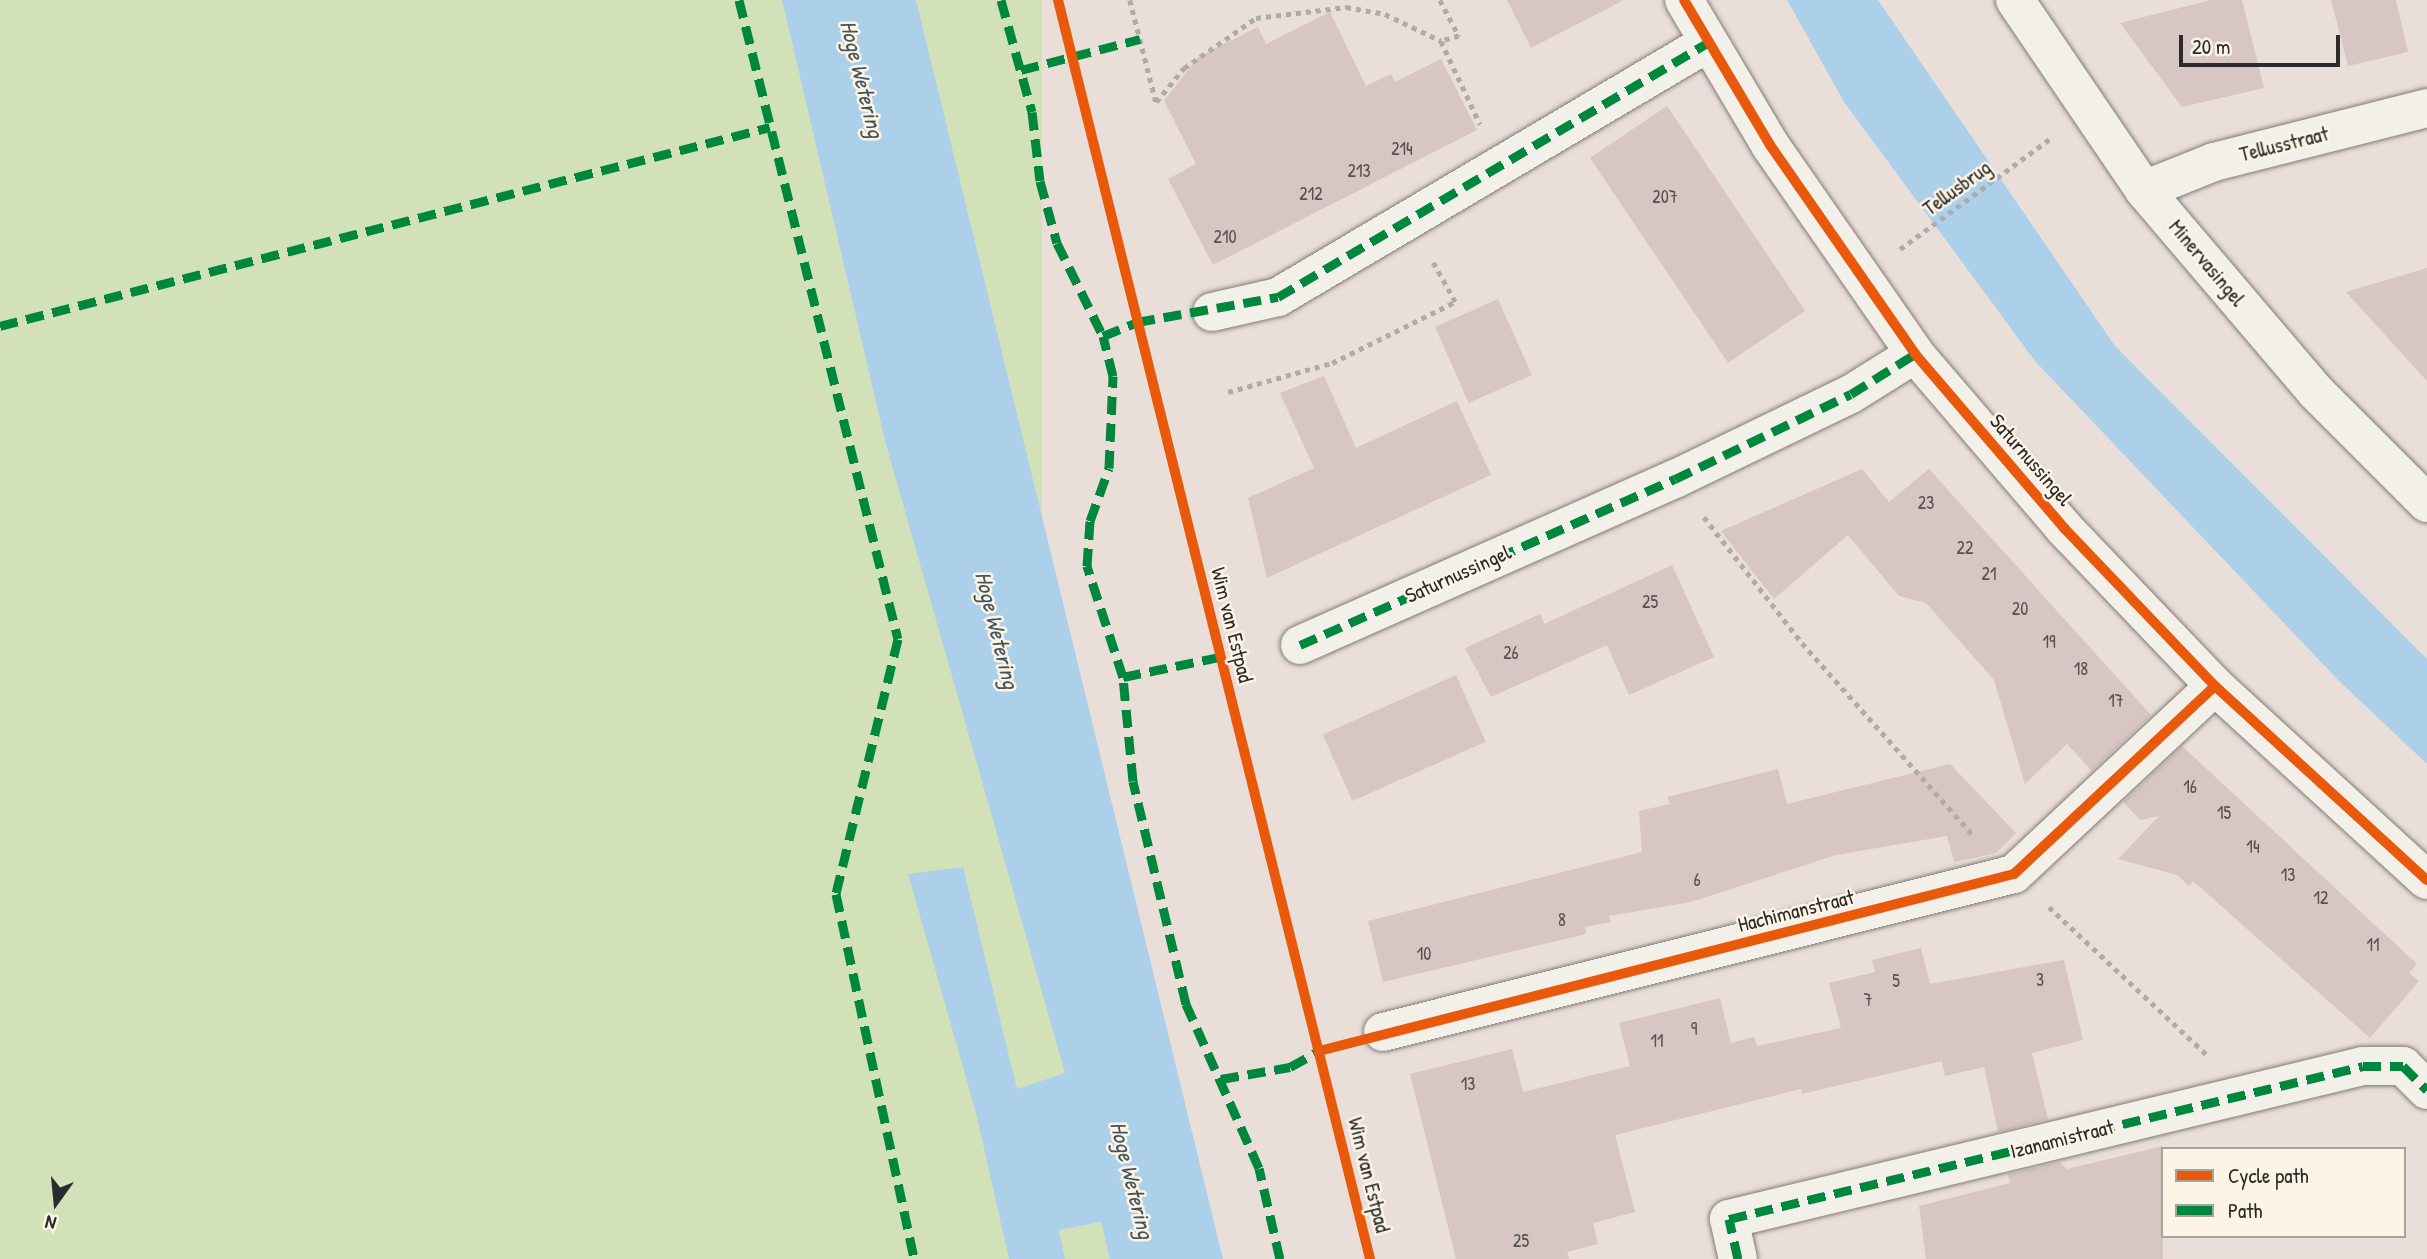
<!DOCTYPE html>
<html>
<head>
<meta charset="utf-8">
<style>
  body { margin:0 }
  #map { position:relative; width:2427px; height:1259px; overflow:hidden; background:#eaded8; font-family:"Patrick Hand",sans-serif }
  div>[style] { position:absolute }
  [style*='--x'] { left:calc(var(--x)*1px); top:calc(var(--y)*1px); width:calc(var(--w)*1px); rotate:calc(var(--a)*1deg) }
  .green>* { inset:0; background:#d2e1b8; transform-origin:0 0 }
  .water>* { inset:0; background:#acd0ea }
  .building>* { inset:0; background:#d7c6c4; transform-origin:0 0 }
  .path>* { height:4.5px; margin-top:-2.25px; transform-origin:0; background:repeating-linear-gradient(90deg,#aeaba8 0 5px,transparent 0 10px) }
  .roads { filter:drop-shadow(0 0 2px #817c79) drop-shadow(0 0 2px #817c79) }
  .minor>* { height:38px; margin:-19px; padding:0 19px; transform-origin:19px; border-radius:19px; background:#f3efe9 }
  .quiet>* { height:9px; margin-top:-4.5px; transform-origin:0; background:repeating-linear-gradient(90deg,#00873e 0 18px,transparent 0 27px) }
  .cycleway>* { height:10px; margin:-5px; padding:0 5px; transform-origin:5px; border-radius:5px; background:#e8590c }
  span { translate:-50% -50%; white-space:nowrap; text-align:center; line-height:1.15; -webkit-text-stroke:5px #fcf5e5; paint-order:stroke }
  .number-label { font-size:18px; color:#565251 }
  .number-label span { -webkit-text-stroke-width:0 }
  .street-label { font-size:21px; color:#2b2b2b }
  .water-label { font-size:23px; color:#44535c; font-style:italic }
  .legend { position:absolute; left:2161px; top:1147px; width:245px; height:91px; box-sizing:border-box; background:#fcf5e5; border:2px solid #a8a49b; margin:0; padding:9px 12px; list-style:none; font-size:21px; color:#2b2b2b }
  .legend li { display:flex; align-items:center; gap:14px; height:35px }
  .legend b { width:35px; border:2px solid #a8a49b }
  .north { position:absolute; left:21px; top:1168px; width:70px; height:70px; -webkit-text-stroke:5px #fcf5e5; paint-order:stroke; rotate:195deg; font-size:19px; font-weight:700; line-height:28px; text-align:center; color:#2b2b2b }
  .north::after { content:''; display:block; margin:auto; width:24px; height:32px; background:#2b2b2b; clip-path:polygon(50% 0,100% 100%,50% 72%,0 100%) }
  .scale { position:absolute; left:2179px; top:35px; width:161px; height:32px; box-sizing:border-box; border:4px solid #2b2b2b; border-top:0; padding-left:9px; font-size:21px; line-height:24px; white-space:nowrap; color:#2b2b2b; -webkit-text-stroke:5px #fcf5e5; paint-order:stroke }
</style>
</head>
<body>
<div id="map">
  <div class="green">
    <i style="clip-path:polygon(0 0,782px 0,885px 441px,1066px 1073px,1017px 1089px,963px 867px,976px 1113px,1009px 1259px,0 1259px)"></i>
    <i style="left:916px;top:0;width:126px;height:1296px"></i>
    <i style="clip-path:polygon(1102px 1222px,1110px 1259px,1065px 1259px,1059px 1230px)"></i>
  </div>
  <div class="water">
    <i style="clip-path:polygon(782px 0,916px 0,1223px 1259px,1110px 1259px,1101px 1222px,1059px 1230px,1065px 1259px,1009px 1259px,976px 1113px,908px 874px,963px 867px,1017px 1089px,1065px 1073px,885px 441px)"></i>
    <i style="clip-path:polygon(1787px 0,1878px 0,2115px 346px,2427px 659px,2427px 764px,2338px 680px,2035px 361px,1844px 102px)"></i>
  </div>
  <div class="building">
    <i style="clip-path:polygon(1507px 0,1624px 0,1531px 48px)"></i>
    <i style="clip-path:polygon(2211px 0,2242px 0,2264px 88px,2182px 107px,2120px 23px)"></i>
    <i style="clip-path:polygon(2331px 0,2396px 0,2408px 52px,2348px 66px)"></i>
    <i style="clip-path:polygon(1330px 12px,1366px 86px,1391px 74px,1395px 82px,1441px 59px,1477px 130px,1213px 265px,1168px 179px,1196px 164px,1164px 101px,1198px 57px,1258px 27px,1266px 44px)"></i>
    <i style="left:1667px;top:106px;width:247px;height:93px;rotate:56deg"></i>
    <i style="clip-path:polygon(2427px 268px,2427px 381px,2346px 292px)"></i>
    <i style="left:1498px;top:299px;width:83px;height:69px;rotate:66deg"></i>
    <i style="clip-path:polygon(1324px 376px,1356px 448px,1457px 401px,1491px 475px,1267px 578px,1248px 498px,1314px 468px,1280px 393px)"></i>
    <i style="clip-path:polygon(1862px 469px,1889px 502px,1929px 469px,2151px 715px,2092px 771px,2067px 744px,2025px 784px,1994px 680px,1926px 603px,1899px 596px,1848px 535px,1774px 599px,1721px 531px)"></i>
    <i style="clip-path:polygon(1672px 565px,1714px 657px,1629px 695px,1607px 645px,1491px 697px,1465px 648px,1540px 614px,1544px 624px)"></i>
    <i style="left:1456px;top:675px;width:73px;height:146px;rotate:66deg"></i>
    <i style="clip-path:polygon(2182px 746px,2417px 964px,2409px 973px,2419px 981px,2370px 1038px,2193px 881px,2189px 886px,2177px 875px,2118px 859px,2159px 816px,2140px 820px,2123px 802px)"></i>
    <i style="clip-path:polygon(1950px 764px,2016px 833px,1996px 853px,1954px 862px,1947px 836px,1836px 855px,1691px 902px,1609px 916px,1611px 922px,1585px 927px,1586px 934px,1383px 982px,1368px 921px,1642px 852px,1639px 811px,1670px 804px,1667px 797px,1778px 769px,1787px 804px)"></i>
    <i style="clip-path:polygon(1921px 948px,1930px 984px,2064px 960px,2083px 1040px,2032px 1053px,2048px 1119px,1998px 1132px,1984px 1067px,1945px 1076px,1942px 1061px,1802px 1094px,1801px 1089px,1615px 1135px,1635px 1212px,1593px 1223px,1598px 1244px,1567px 1252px,1569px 1259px,1456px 1259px,1410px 1074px,1512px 1049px,1523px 1092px,1630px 1066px,1619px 1023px,1720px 998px,1731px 1043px,1754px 1037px,1757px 1046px,1841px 1028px,1829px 983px,1875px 972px,1872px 960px)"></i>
    <i style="clip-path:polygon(2163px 1146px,2163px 1259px,1926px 1259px,1919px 1206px,2010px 1183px,2008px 1174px,2059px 1162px,2067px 1169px)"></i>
  </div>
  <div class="path">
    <i style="--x:1130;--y:0;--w:105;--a:75.7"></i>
    <i style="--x:1156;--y:102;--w:44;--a:-50.5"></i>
    <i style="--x:1184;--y:68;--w:88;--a:-34.8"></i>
    <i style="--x:1256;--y:18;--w:91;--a:-7"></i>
    <i style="--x:1346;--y:7;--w:40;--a:10"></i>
    <i style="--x:1385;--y:14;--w:62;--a:25.7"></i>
    <i style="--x:1440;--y:0;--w:41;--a:62.2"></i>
    <i style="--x:1459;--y:36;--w:19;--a:164"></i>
    <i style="--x:1441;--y:41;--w:92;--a:64.8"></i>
    <i style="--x:1900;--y:249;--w:187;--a:-36.3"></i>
    <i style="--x:1228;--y:392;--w:108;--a:-15.6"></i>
    <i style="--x:1332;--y:363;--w:137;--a:-26.4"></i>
    <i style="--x:1455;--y:302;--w:47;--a:-119.3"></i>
    <i style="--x:1704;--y:517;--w:160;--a:52.1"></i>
    <i style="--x:1802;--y:643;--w:259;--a:48.3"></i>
    <i style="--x:2049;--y:907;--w:215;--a:43.1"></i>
  </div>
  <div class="roads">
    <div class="minor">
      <i style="--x:1684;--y:0;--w:169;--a:59.3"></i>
      <i style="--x:1770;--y:145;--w:254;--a:55.2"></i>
      <i style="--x:1915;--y:354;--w:229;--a:49.4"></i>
      <i style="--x:2064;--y:528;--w:219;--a:46.3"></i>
      <i style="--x:2215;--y:686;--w:287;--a:42.5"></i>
      <i style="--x:2015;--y:0;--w:230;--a:55.8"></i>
      <i style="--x:2144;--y:190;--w:265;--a:49.6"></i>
      <i style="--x:2316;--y:392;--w:157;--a:45"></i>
      <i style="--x:2144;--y:190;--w:75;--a:-21.8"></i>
      <i style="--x:2214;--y:162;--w:220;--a:-14.2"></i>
      <i style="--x:1212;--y:312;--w:68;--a:-12.8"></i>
      <i style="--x:1278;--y:297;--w:499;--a:-30.6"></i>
      <i style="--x:1300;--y:645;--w:410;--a:-23.9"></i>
      <i style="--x:1675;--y:479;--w:195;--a:-25.8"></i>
      <i style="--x:1851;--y:394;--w:75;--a:-32"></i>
      <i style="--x:1383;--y:1032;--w:650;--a:-14.06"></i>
      <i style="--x:2014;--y:874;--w:275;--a:-43.1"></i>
      <i style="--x:1738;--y:1259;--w:41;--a:-102.7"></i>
      <i style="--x:1729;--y:1219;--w:652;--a:-13.57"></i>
      <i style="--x:2363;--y:1066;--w:40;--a:0"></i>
      <i style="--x:2403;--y:1066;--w:34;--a:45"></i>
    </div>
  </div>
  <div class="quiet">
    <i style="--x:739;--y:0;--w:658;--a:76.03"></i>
    <i style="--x:898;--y:639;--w:262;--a:103.7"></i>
    <i style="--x:836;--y:894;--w:373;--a:77.9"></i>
    <i style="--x:1001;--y:0;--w:116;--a:74.5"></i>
    <i style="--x:1032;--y:112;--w:69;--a:83.4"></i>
    <i style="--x:1040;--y:181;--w:64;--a:74.7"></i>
    <i style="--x:1057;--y:243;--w:104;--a:63.7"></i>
    <i style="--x:1021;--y:70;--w:123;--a:-14.6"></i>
    <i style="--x:0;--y:326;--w:795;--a:-14.49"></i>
    <i style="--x:1300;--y:645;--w:410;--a:-23.9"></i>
    <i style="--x:1675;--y:479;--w:195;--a:-25.8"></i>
    <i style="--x:1851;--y:394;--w:75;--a:-32"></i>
    <i style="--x:1123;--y:677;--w:99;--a:-11.7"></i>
    <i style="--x:1221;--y:1079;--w:70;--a:-9.9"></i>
    <i style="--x:1290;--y:1067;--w:33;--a:-29"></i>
    <i style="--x:1280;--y:1259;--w:93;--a:-103"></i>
    <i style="--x:1259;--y:1168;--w:180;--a:-114"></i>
    <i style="--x:1186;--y:1004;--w:229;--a:-103.4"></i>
    <i style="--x:1133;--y:781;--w:104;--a:-95.5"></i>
    <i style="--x:1123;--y:677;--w:117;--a:-108"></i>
    <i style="--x:1087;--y:566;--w:45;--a:-86.2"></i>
    <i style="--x:1090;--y:521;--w:56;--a:-70.3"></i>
    <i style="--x:1109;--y:468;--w:92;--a:-87.5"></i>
    <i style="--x:1113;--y:376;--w:41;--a:-104"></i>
    <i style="--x:1103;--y:336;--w:37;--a:-22"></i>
    <i style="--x:1137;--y:322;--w:143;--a:-10.1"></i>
    <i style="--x:1278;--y:297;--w:499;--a:-30.6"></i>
    <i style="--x:1738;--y:1259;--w:41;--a:-102.7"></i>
    <i style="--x:1729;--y:1219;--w:652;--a:-13.57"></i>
    <i style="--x:2363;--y:1066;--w:40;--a:0"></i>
    <i style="--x:2403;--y:1066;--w:34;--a:45"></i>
  </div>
  <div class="cycleway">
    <i style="--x:1058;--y:0;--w:1297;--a:76.08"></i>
    <i style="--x:1684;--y:0;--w:169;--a:59.3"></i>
    <i style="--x:1770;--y:145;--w:254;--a:55.2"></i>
    <i style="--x:1915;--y:354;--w:229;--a:49.4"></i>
    <i style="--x:2064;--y:528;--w:219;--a:46.3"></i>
    <i style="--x:2215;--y:686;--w:287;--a:42.5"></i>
    <i style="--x:1319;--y:1051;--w:717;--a:-14.29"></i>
    <i style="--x:2014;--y:874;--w:275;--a:-43.1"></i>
  </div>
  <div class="number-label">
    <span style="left:1402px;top:149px">214</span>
    <span style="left:1359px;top:171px">213</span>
    <span style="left:1311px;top:194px">212</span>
    <span style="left:1665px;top:197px">207</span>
    <span style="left:1225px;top:237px">210</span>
    <span style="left:1926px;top:503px">23</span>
    <span style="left:1965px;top:548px">22</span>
    <span style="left:1989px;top:574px">21</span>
    <span style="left:1650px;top:602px">25</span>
    <span style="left:2020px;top:609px">20</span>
    <span style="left:2049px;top:642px">19</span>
    <span style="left:1511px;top:653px">26</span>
    <span style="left:2081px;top:669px">18</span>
    <span style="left:2116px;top:701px">17</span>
    <span style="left:2190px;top:787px">16</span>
    <span style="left:2224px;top:813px">15</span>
    <span style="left:2253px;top:847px">14</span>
    <span style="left:2288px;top:875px">13</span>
    <span style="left:1697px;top:880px">6</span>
    <span style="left:2321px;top:898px">12</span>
    <span style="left:1562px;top:920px">8</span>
    <span style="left:2373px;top:945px">11</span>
    <span style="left:1424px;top:954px">10</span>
    <span style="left:2040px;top:980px">3</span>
    <span style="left:1896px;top:981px">5</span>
    <span style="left:1868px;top:1000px">7</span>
    <span style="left:1694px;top:1029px">9</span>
    <span style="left:1657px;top:1041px">11</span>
    <span style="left:1468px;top:1084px">13</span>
    <span style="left:1521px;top:1241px">25</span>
  </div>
  <div class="street-label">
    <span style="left:2284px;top:144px;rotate:-14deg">Tellusstraat</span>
    <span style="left:1957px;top:188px;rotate:-36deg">Tellusbrug</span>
    <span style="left:2207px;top:263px;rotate:50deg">Minervasingel</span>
    <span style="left:2031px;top:460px;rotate:49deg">Saturnussingel</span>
    <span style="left:1458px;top:574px;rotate:-24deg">Saturnussingel</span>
    <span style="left:1232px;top:625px;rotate:76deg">Wim van Estpad</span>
    <span style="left:1796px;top:911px;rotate:-14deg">Hachimanstraat</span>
    <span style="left:2062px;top:1139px;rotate:-14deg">Izanamistraat</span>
    <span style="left:1369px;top:1175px;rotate:76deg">Wim van Estpad</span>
  </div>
  <div class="water-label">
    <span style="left:862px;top:79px;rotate:76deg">Hoge Wetering</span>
    <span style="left:997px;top:630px;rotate:76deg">Hoge Wetering</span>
    <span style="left:1132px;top:1180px;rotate:76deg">Hoge Wetering</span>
  </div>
  <ul class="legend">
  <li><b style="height:9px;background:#e8590c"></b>Cycle path</li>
  <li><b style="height:9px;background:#00873e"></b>Path</li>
  </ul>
  <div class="north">N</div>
  <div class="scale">20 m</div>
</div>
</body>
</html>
